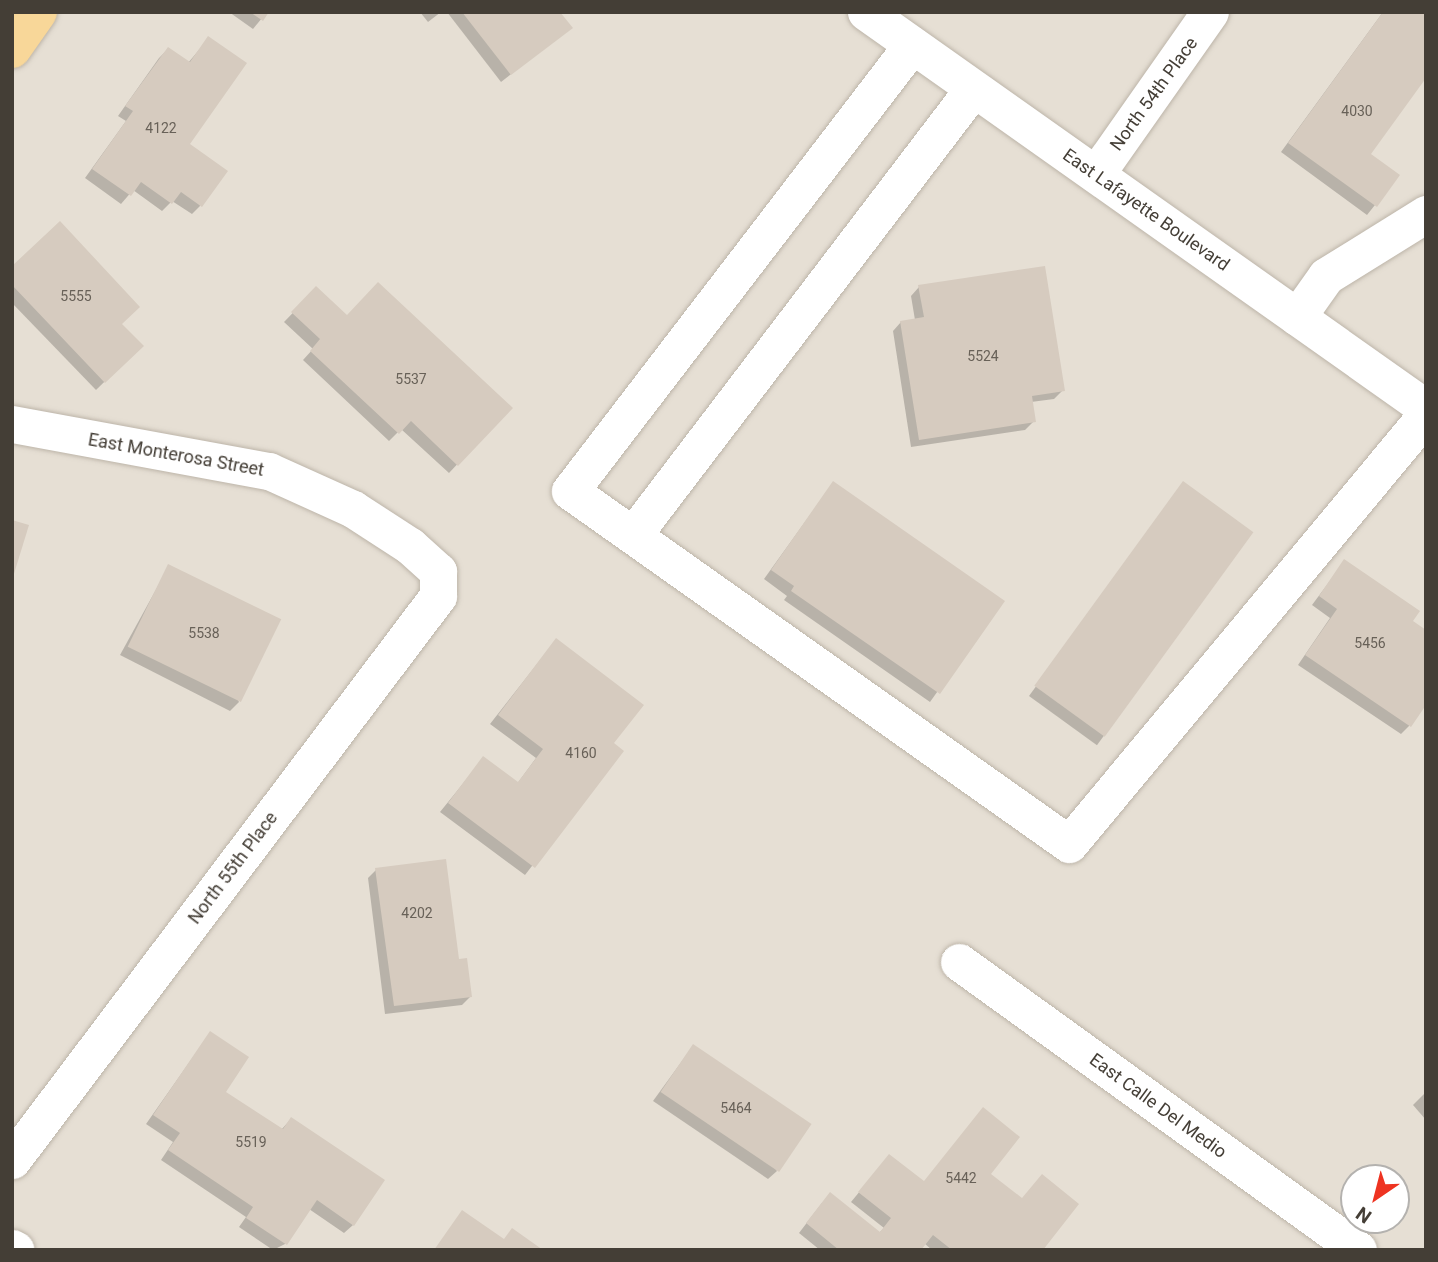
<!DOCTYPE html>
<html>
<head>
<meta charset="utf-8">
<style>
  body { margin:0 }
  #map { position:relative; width:1438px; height:1262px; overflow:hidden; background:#f2eee6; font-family:Roboto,sans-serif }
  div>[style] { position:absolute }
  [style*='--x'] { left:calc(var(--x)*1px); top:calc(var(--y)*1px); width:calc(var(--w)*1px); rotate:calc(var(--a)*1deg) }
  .residential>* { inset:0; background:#e6dfd4 }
  .shadow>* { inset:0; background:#0003; transform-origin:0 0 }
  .building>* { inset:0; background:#d6cbbf; transform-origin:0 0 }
  .roads { filter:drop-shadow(0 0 2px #bdb5a9) drop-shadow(0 0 2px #bdb5a9) }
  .minor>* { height:37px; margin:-18.5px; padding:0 18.5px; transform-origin:18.5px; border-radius:18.5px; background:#fff }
  .major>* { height:38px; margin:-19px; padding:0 19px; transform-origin:19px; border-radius:19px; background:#f8d799 }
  span { translate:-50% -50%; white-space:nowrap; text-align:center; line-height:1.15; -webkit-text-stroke:6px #fff; paint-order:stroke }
  .number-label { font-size:14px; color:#686158 }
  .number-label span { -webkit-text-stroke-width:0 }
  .street-label { font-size:18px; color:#443e36 }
  .frame { position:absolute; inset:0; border:14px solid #443e36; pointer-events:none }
  .north { position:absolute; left:1340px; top:1164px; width:70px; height:70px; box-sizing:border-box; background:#fff; border:2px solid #b4b2af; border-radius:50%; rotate:215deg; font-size:19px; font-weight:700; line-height:28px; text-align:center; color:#443e36 }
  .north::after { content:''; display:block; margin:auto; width:24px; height:32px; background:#ee3321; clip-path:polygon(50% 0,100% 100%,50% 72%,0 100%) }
</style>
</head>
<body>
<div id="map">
  <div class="residential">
    <i style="clip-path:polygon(evenodd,12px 12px,1426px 12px,1426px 1250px,12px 1250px,12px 12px,1354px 1178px,1396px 1178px,1396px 1220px,1354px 1220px,1354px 1178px)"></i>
  </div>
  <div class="shadow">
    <i style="clip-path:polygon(229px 12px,267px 12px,253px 29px)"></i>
    <i style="clip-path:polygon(420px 12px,441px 12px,428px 22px)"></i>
    <i style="clip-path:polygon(447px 12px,558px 12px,570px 28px,501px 82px)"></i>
    <i style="clip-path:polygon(1383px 12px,1368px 154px,1398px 176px,1367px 215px,1281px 152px)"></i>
    <i style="clip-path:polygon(209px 38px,188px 144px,200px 206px,192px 214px,172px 201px,162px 211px,133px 190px,121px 204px,85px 178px,126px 121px,118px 116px,159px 58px,168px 49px,188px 63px)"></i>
    <i style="clip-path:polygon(12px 269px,120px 324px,141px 346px,96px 390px,12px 303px)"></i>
    <i style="clip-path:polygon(919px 287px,1063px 390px,1054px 399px,1031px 402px,1034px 421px,1025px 430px,911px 447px,893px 331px,901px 322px,915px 320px,911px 296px)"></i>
    <i style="clip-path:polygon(316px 289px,347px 317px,510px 408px,449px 473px,401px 429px,389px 441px,303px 360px,313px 349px,284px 322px)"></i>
    <i style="clip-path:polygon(833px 483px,1002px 601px,930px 702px,784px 600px,787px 596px,764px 579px)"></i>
    <i style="left:1183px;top:484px;width:84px;height:262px;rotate:36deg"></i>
    <i style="clip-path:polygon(1344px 562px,1411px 622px,1409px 726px,1401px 734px,1298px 665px,1330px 618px,1312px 605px)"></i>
    <i style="clip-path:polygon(169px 566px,239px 702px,230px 711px,120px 655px)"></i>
    <i style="clip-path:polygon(556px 640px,612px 744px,621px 751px,525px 875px,440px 812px,483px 759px,517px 784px,536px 758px,490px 724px)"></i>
    <i style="clip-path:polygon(376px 870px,458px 961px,471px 996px,462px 1005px,385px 1014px,368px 878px)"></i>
    <i style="clip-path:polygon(210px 1033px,224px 1092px,281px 1130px,291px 1119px,353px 1225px,344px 1233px,309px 1209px,285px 1244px,273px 1250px,239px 1227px,246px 1217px,161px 1160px,173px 1142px,146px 1124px)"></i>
    <i style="clip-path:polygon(693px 1046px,777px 1171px,768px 1179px,653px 1101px)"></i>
    <i style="clip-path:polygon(1426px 1092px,1426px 1120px,1413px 1105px)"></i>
    <i style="clip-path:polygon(889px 1156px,923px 1183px,989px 1175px,1041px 1250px,932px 1250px,924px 1243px,919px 1250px,820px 1250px,799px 1233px,822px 1203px,879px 1233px,884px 1228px,851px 1202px)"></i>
  </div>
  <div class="building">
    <i style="clip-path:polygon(250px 12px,269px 12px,263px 21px)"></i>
    <i style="clip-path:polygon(462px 12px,560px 12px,573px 28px,511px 75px)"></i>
    <i style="clip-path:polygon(1383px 12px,1426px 12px,1426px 78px,1371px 154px,1400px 175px,1377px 207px,1288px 143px)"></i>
    <i style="clip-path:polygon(208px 36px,247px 63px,190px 144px,228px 171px,202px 207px,181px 192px,172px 204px,141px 182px,131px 196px,92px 169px,133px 111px,125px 106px,168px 47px,190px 62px)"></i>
    <i style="clip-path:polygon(60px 221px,140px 307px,122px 324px,144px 346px,105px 383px,12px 285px,12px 266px)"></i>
    <i style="clip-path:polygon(1045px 266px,1065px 391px,1032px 396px,1036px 422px,919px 440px,900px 321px,924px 317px,918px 285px)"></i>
    <i style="clip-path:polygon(378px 282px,513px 408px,458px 466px,411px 421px,399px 434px,310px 351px,320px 339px,291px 312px,316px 286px,347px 315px)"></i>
    <i style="clip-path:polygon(833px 481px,1005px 601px,940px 694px,791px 591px,794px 586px,771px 570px)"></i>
    <i style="left:1183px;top:481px;width:87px;height:253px;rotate:36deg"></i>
    <i style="clip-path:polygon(12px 520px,29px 525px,13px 577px,12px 576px)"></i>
    <i style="clip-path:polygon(1344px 559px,1420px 611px,1413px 621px,1426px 630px,1426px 705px,1411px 727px,1305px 655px,1337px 609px,1319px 596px)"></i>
    <i style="left:168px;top:564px;width:126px;height:92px;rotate:26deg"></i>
    <i style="clip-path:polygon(556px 638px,644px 705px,614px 743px,624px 751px,535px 868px,448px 803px,483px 756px,518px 782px,543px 749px,498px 715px)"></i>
    <i style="clip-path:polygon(446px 859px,459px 959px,467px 958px,472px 997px,394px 1006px,375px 868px)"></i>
    <i style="clip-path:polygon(210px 1031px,249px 1057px,226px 1092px,283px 1129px,291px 1117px,385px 1180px,354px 1226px,317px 1200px,287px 1245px,246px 1218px,253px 1207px,168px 1150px,180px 1133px,153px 1115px)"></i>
    <i style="left:693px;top:1044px;width:143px;height:58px;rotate:34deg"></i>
    <i style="clip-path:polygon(983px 1107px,1020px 1137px,991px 1174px,1022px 1198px,1042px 1174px,1079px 1204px,1043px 1250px,952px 1250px,933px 1235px,921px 1250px,839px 1250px,806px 1223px,830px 1192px,880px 1232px,891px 1218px,858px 1192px,889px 1154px,924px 1181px)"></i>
    <i style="clip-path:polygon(462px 1210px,504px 1239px,512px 1228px,543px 1250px,434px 1250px)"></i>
  </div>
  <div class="roads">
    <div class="minor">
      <i style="--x:866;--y:12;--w:686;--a:35.27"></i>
      <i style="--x:912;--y:45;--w:562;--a:127.48"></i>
      <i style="--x:570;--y:491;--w:611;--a:35.28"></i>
      <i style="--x:1069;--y:844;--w:558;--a:-50.23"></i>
      <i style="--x:1096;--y:174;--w:198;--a:-54.9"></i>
      <i style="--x:1297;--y:317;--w:50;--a:-54.7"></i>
      <i style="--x:1326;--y:276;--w:118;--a:-31.8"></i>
      <i style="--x:12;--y:424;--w:261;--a:10.4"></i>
      <i style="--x:269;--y:471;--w:92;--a:24.3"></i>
      <i style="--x:353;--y:509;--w:68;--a:33"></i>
      <i style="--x:410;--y:546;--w:38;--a:42"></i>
      <i style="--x:438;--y:571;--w:25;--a:90"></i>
      <i style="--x:438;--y:596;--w:707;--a:127.06"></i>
      <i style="--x:633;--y:535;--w:561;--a:-52.68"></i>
      <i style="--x:959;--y:962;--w:492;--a:35.8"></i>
      <i style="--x:12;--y:1248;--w:4;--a:27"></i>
    </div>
    <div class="major">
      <i style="--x:12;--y:49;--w:45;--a:-54.9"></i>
    </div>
  </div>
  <div class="number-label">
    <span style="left:1357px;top:111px">4030</span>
    <span style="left:161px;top:128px">4122</span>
    <span style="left:76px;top:296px">5555</span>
    <span style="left:983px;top:356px">5524</span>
    <span style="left:411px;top:379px">5537</span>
    <span style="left:204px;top:633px">5538</span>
    <span style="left:1370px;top:643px">5456</span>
    <span style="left:581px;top:753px">4160</span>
    <span style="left:417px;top:913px">4202</span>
    <span style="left:736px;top:1108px">5464</span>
    <span style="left:251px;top:1142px">5519</span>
    <span style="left:961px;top:1178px">5442</span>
  </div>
  <div class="street-label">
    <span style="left:1154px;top:94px;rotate:-54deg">North 54th Place</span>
    <span style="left:1146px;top:210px;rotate:35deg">East Lafayette Boulevard</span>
    <span style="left:176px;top:455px;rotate:10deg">East Monterosa Street</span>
    <span style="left:233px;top:868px;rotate:-53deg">North 55th Place</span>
    <span style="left:1158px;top:1106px;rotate:36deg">East Calle Del Medio</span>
  </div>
  <div class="frame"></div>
  <div class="north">N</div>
</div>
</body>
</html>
